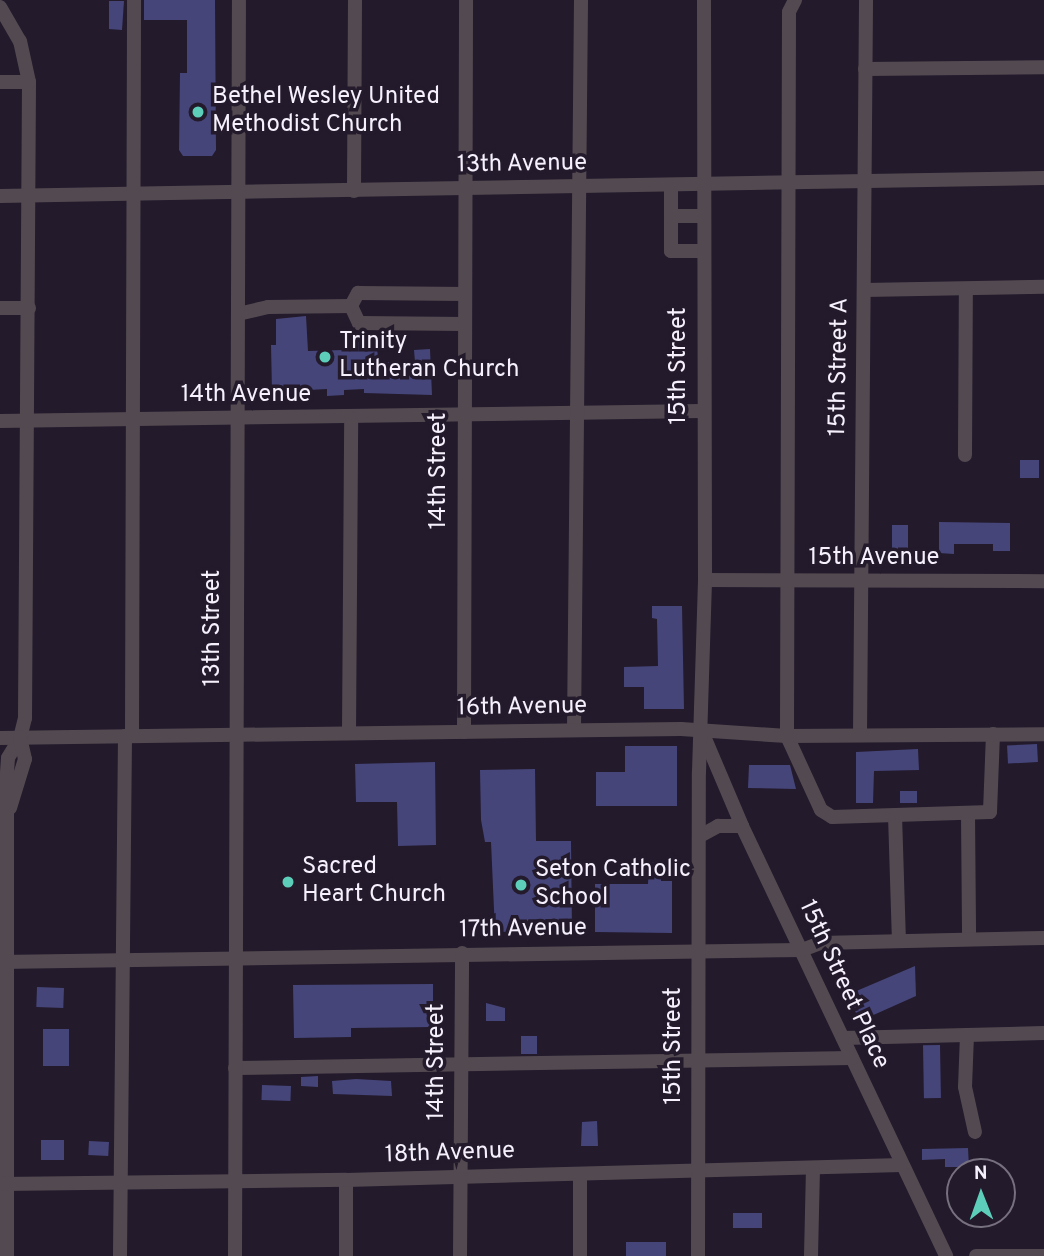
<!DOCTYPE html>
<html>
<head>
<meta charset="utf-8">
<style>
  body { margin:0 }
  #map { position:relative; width:1044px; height:1256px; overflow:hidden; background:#231a2c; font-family:Overpass,sans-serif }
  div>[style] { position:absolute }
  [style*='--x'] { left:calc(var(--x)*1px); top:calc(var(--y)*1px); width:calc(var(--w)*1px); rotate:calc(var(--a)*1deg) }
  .building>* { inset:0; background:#454579; transform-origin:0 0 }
  .minor>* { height:14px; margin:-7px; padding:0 7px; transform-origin:7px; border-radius:7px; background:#534a51 }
  .dots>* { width:19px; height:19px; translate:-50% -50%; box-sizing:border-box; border:4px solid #231a2c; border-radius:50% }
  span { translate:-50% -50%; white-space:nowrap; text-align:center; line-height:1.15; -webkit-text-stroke:7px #231a2c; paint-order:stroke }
  .poi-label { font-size:24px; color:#f6f0fc }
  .left { translate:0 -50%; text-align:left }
  .street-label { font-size:24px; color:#f6f0fc }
  .north { position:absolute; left:946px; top:1158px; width:70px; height:70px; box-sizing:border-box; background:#231a2c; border:2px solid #77707f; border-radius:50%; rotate:359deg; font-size:19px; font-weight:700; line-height:28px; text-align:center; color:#f6f0fc }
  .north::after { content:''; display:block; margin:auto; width:24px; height:32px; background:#5cceba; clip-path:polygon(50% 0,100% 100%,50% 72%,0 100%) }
</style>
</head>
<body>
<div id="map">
  <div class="building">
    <i style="clip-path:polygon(144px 0,215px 0,216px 150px,212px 156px,183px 156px,179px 150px,180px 73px,187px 73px,187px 20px,144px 20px)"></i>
    <i style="clip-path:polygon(109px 1px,124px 1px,122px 30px,109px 29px)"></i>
    <i style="clip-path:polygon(306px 316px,308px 351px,344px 350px,343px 337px,360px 333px,375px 337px,379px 362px,415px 362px,414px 350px,430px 349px,432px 395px,364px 393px,364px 389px,344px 390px,344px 395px,327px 396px,327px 389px,272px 392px,271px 345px,276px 345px,276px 319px)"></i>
    <i style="left:1020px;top:460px;width:19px;height:18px"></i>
    <i style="clip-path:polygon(939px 522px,1010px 523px,1010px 551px,993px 551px,993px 544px,954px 544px,954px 554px,939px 553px)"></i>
    <i style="left:892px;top:525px;width:16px;height:30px"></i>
    <i style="clip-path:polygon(652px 606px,682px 606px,684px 709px,644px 709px,644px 687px,624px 687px,624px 667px,658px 666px,657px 619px,652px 618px)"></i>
    <i style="left:1037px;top:744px;width:18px;height:30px;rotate:87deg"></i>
    <i style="clip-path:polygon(625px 746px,677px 746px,677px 806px,596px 806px,596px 772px,625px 772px)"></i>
    <i style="clip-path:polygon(918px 749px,919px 770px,874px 771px,873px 803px,856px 803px,856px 752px)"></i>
    <i style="clip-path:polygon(435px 762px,436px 845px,398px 846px,397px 802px,356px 802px,355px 764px)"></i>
    <i style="clip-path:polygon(749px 765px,790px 765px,796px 789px,748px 788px)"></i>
    <i style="clip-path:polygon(535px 769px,536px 841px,571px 841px,572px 931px,495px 932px,491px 842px,485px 842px,481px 820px,480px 770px)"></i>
    <i style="left:900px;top:791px;width:17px;height:12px"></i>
    <i style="clip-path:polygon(649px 862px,661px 862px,661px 881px,672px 881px,672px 933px,595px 932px,595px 884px,648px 884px)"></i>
    <i style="clip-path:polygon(915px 966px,916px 996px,860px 1021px,847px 995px)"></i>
    <i style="clip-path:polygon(433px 984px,433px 1027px,351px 1028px,351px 1037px,294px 1038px,293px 985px)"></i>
    <i style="left:37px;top:987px;width:27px;height:20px;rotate:2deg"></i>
    <i style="clip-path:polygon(486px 1003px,505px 1008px,505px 1021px,486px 1021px)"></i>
    <i style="left:43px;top:1029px;width:26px;height:37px"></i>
    <i style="left:521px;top:1036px;width:16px;height:18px"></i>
    <i style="left:940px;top:1045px;width:53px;height:17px;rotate:89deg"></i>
    <i style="clip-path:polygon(318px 1076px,318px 1087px,301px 1086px,301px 1077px)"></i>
    <i style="clip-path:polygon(356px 1079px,391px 1081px,392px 1096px,333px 1094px,332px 1081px)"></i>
    <i style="left:262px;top:1085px;width:29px;height:15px;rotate:2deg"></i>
    <i style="clip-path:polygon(597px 1121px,598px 1146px,581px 1146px,582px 1122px)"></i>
    <i style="left:41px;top:1140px;width:23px;height:20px"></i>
    <i style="left:89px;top:1141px;width:20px;height:14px;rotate:3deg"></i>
    <i style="clip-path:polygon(968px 1148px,969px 1167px,945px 1167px,945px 1159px,922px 1160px,922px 1149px)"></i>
    <i style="left:762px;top:1213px;width:15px;height:29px;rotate:90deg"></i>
    <i style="left:626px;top:1242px;width:40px;height:14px"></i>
  </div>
  <div class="minor">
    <i style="--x:795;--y:0;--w:13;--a:117"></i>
    <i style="--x:789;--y:12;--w:724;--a:90.16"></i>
    <i style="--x:787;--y:736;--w:81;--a:65.3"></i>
    <i style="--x:821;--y:810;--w:13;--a:32"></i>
    <i style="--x:832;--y:817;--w:158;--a:-1.8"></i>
    <i style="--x:990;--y:812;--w:78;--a:-87.8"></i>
    <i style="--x:0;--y:7;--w:39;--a:60"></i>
    <i style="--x:20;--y:41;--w:42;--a:77.6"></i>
    <i style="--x:29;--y:82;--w:636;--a:90.36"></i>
    <i style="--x:25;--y:718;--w:21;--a:104"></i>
    <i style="--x:20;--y:738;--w:23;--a:121"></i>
    <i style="--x:8;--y:758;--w:16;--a:94"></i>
    <i style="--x:7;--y:774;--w:482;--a:90"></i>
    <i style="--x:865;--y:69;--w:179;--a:-0.6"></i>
    <i style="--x:0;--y:82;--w:29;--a:0"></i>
    <i style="--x:671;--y:185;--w:66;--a:90"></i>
    <i style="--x:671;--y:251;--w:32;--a:0"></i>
    <i style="--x:354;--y:191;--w:191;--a:-89.7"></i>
    <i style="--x:0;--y:196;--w:1044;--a:-0.99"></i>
    <i style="--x:671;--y:216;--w:33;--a:0"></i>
    <i style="--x:864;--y:290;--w:180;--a:-1"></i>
    <i style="--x:351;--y:306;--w:19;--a:65"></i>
    <i style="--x:359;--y:323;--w:105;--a:0.5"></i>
    <i style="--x:351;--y:306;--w:15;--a:-62"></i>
    <i style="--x:358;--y:293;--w:107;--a:0.5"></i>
    <i style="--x:0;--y:308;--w:29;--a:0"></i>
    <i style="--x:238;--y:314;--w:31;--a:-13"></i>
    <i style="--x:268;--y:307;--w:83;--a:-0.7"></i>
    <i style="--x:0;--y:421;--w:702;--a:-0.82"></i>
    <i style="--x:965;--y:455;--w:165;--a:-89.7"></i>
    <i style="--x:705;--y:580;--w:339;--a:0.2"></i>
    <i style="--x:574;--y:730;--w:730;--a:-89.45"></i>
    <i style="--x:464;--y:732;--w:732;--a:-89.84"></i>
    <i style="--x:349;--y:733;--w:315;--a:-89.6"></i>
    <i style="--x:703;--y:734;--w:100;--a:67"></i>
    <i style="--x:742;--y:826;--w:476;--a:64.6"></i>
    <i style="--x:860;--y:735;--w:735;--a:-89.53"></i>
    <i style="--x:132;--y:736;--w:736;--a:-89.84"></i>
    <i style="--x:0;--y:738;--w:681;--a:-0.76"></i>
    <i style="--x:681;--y:729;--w:106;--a:3.8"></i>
    <i style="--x:787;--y:736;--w:257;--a:-0.4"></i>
    <i style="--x:10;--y:808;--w:51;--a:-73"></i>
    <i style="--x:25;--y:759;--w:22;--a:-103"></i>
    <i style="--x:968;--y:814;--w:125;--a:89.5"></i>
    <i style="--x:895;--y:815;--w:126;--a:88.2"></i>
    <i style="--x:700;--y:836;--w:21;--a:-29"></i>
    <i style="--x:718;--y:826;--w:24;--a:0"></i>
    <i style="--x:0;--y:962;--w:802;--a:-0.86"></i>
    <i style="--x:802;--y:950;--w:19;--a:-21"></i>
    <i style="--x:820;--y:943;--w:224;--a:-1.3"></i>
    <i style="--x:967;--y:1035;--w:52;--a:92.2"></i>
    <i style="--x:965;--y:1087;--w:46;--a:77.5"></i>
    <i style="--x:843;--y:1038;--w:201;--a:-1.4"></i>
    <i style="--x:235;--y:1068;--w:617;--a:-0.93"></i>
    <i style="--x:346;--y:1180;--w:76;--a:90"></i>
    <i style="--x:1;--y:1184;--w:345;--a:-0.7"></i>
    <i style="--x:346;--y:1180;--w:556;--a:-1.55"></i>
    <i style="--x:120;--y:1256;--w:520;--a:-89.45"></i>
    <i style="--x:235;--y:1256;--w:1256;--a:-89.82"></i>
    <i style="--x:460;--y:1256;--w:303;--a:-89.6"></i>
    <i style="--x:580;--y:1256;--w:82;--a:-90"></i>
    <i style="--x:698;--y:1256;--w:484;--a:-89.9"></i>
    <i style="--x:699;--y:772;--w:192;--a:-88.2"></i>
    <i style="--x:705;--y:580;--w:580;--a:-90.1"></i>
    <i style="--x:811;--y:1256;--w:86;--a:-88.7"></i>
    <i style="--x:976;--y:1256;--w:68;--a:0"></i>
  </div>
  <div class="dots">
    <i style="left:198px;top:112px;background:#5cceba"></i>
    <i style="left:325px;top:357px;background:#5cceba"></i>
    <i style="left:288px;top:882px;background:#5cceba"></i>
    <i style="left:521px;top:885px;background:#5cceba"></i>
  </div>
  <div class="poi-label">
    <span class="left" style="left:212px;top:112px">Bethel Wesley United<br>Methodist Church</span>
    <span class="left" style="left:339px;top:357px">Trinity<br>Lutheran Church</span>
    <span class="left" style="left:302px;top:882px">Sacred<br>Heart Church</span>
    <span class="left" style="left:535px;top:885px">Seton Catholic<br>School</span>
  </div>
  <div class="street-label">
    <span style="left:522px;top:165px;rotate:-1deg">13th Avenue</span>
    <span style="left:680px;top:366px;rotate:-90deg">15th Street</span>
    <span style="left:840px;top:367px;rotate:-89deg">15th Street A</span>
    <span style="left:246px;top:396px">14th Avenue</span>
    <span style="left:440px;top:471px;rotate:-90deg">14th Street</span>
    <span style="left:874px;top:559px">15th Avenue</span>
    <span style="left:214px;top:628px;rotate:-90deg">13th Street</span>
    <span style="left:522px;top:708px;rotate:-1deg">16th Avenue</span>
    <span style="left:523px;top:930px;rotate:-1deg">17th Avenue</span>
    <span style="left:843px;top:985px;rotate:65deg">15th Street Place</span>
    <span style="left:675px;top:1046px;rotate:-90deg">15th Street</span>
    <span style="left:438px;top:1062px;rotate:-90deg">14th Street</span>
    <span style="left:450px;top:1154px;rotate:-2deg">18th Avenue</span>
  </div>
  <div class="north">N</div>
</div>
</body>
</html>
